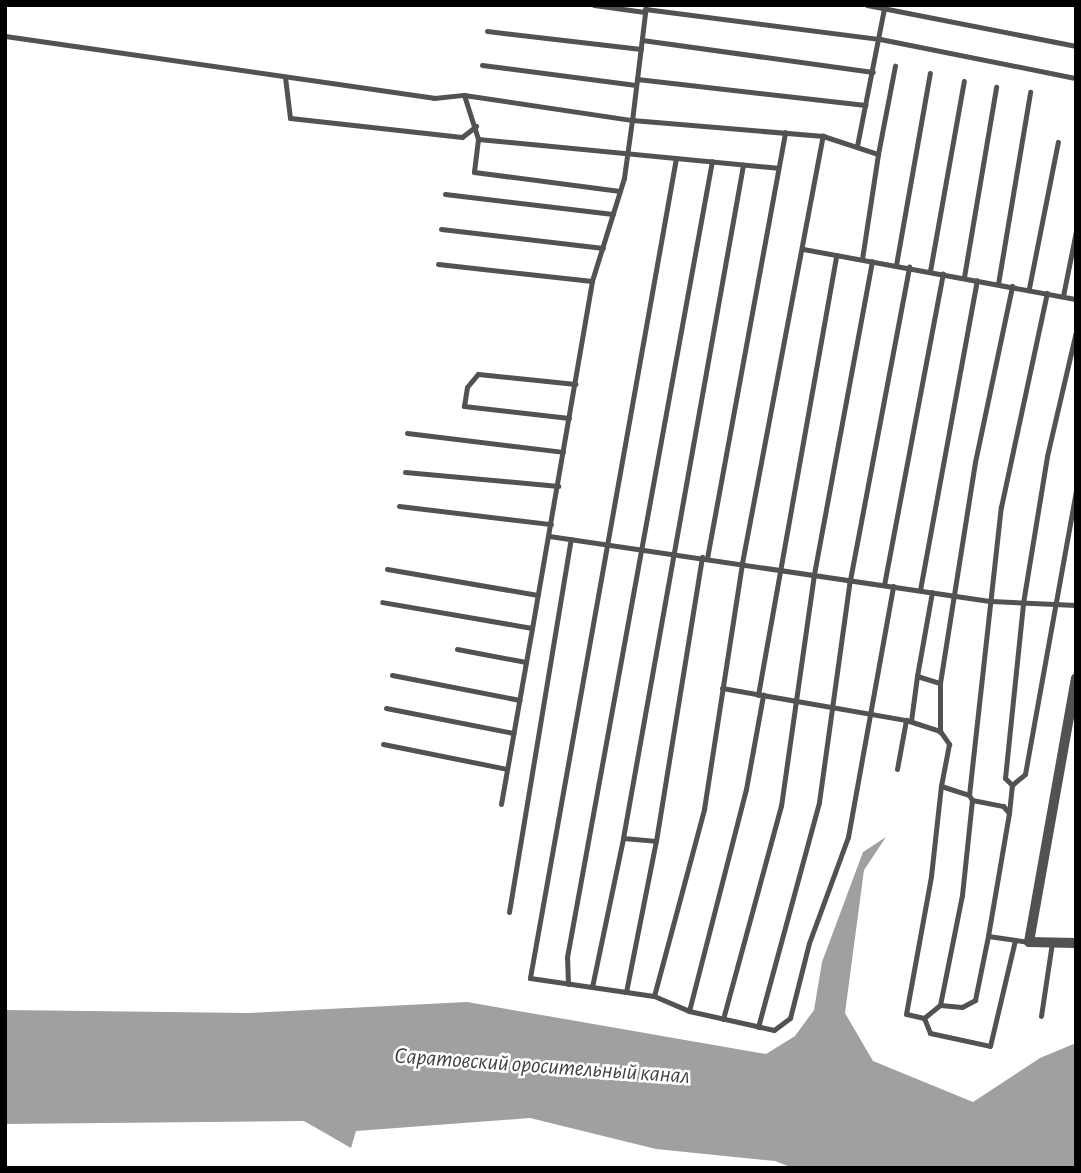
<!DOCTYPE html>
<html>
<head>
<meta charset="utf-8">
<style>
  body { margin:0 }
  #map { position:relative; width:1081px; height:1173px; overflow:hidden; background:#fff; font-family:"Alegreya Sans",sans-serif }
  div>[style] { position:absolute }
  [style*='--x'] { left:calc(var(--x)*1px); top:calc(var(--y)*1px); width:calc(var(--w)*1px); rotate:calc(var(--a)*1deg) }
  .water>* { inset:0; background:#a0a0a0 }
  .lane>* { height:5px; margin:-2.5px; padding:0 2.5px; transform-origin:2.5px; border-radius:2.5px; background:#525252 }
  .street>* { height:10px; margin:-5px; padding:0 5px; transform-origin:5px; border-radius:5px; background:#525252 }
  span { translate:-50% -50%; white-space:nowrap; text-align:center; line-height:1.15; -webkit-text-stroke:5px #fff; paint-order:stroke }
  .water-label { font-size:23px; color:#414141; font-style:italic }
  .frame { position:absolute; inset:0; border:7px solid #000; pointer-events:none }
</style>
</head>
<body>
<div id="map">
  <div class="water">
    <i style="clip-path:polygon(886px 837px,864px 870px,845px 1013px,873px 1061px,973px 1102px,1040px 1058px,1076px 1043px,1076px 1168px,793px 1168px,775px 1161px,656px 1149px,530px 1118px,356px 1131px,351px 1148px,304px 1121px,5px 1124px,5px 1010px,249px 1013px,467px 1002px,766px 1054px,795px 1036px,814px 1010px,822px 962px,863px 852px)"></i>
  </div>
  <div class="lane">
    <i style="--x:594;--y:5;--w:51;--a:7.8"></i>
    <i style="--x:646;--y:5;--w:116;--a:96.9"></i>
    <i style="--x:632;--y:120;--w:192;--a:4.8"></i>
    <i style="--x:823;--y:136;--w:58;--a:18.1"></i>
    <i style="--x:878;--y:154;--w:90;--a:-79.1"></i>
    <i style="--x:867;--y:5;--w:213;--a:11.1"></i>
    <i style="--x:645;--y:9;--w:237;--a:7.3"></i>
    <i style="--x:880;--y:39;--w:200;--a:11.3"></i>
    <i style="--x:487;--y:31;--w:155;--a:6.7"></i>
    <i style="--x:5;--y:36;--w:433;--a:8.2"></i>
    <i style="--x:434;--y:98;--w:30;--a:-6"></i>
    <i style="--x:464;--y:95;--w:170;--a:8.5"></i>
    <i style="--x:632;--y:120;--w:59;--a:97.9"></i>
    <i style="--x:624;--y:178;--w:108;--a:107.3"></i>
    <i style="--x:592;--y:281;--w:352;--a:99.8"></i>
    <i style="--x:532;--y:628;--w:152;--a:-170.2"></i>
    <i style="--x:642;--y:40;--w:233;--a:7.9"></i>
    <i style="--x:482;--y:65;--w:155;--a:7.4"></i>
    <i style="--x:285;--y:77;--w:41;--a:83"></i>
    <i style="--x:290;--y:118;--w:173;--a:6.3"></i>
    <i style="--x:462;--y:137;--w:18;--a:-38"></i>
    <i style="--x:637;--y:79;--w:230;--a:6.5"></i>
    <i style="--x:464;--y:95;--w:46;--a:72.3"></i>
    <i style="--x:478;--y:139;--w:301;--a:5.5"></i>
    <i style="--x:478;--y:139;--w:33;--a:97"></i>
    <i style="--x:474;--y:172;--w:147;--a:7.4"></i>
    <i style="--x:857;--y:146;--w:141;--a:-78.9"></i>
    <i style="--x:676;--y:158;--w:833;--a:100.1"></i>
    <i style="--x:530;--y:978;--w:125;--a:8.3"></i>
    <i style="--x:654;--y:996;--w:38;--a:23"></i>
    <i style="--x:689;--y:1011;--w:87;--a:12.6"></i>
    <i style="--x:774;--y:1030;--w:20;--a:-37"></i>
    <i style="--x:790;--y:1018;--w:77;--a:-75.8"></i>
    <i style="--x:809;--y:943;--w:113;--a:-69.8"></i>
    <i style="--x:848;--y:837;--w:255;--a:-79.8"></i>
    <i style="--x:445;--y:194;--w:169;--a:6.8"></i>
    <i style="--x:441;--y:229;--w:163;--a:6.7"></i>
    <i style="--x:803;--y:249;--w:278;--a:10.4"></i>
    <i style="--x:862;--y:259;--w:106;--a:-81.3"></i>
    <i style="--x:438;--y:264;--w:155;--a:6.3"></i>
    <i style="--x:896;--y:265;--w:195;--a:-80"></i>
    <i style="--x:930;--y:271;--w:193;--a:-79.9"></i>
    <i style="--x:964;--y:277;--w:193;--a:-80.4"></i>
    <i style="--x:998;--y:284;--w:195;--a:-80.5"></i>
    <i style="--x:1029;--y:288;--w:149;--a:-78.8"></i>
    <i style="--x:1063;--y:296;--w:66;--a:-78.7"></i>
    <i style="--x:569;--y:418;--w:106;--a:-173.5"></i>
    <i style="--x:464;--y:406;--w:19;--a:-81"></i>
    <i style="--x:467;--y:387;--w:17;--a:-50"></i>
    <i style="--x:478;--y:374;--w:98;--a:5.9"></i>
    <i style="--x:407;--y:433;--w:157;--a:6.9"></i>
    <i style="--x:405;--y:472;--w:154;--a:5.2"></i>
    <i style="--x:399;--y:506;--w:153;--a:6.8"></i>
    <i style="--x:549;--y:536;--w:447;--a:8.4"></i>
    <i style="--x:991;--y:601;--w:85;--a:2.7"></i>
    <i style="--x:707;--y:558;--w:433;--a:-79.6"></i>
    <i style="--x:387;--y:569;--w:153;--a:9.8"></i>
    <i style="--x:884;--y:585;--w:317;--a:-79.3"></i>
    <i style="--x:920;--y:590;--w:315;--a:-79.6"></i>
    <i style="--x:457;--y:649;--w:70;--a:10.7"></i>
    <i style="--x:392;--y:675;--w:130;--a:11.1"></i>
    <i style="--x:917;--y:676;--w:85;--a:-79.9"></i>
    <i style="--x:940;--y:683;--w:224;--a:-81"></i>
    <i style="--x:975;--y:462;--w:180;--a:-78.1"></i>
    <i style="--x:722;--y:688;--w:187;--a:9.9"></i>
    <i style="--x:906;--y:720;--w:36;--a:18"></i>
    <i style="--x:940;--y:731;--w:16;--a:55"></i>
    <i style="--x:949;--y:744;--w:43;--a:100.8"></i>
    <i style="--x:941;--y:786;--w:29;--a:18"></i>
    <i style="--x:969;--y:795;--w:6;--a:59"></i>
    <i style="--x:972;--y:800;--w:32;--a:11"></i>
    <i style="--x:1003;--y:806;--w:9;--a:49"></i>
    <i style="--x:1009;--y:813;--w:125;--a:99.7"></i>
    <i style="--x:988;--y:936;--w:41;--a:8.3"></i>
    <i style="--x:758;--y:695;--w:447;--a:-79.9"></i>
    <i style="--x:386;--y:708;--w:130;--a:11.1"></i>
    <i style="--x:911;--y:721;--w:45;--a:-82.4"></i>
    <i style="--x:917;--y:676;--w:24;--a:17"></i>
    <i style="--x:940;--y:683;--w:49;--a:90"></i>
    <i style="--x:383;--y:744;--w:126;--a:11.4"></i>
    <i style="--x:897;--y:769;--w:50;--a:-79.6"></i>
    <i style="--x:1012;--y:785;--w:10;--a:-135"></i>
    <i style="--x:1005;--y:778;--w:176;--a:-84.1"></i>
    <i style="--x:1023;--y:603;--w:149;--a:-80.7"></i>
    <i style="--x:1047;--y:456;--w:128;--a:-76.9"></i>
    <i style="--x:969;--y:795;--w:290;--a:-83.7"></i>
    <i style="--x:1001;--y:507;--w:219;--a:-77.9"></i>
    <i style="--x:972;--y:800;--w:96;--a:96"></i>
    <i style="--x:962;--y:895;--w:112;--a:101.3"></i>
    <i style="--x:940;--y:1005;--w:22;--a:5"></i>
    <i style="--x:962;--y:1007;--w:15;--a:-28"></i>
    <i style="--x:975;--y:1000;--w:65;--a:-78.5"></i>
    <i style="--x:501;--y:804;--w:179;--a:-80"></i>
    <i style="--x:1009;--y:813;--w:28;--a:-84"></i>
    <i style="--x:1012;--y:785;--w:17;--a:-40"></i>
    <i style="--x:1025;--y:774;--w:288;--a:-79.8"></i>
    <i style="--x:623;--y:838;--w:33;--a:5"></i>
    <i style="--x:509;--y:912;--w:378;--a:-80.6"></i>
    <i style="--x:568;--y:984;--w:27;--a:-92"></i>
    <i style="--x:567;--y:957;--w:809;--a:-79.68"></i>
    <i style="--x:592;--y:987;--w:152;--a:-78.2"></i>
    <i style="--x:623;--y:838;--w:684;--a:-79.89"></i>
    <i style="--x:626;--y:992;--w:154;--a:-78.8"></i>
    <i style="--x:656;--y:841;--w:288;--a:-80.8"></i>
    <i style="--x:654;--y:996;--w:194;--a:-75"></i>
    <i style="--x:704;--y:809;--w:249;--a:-81.2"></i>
    <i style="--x:742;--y:563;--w:435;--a:-79.3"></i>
    <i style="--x:940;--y:1005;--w:21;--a:141"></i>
    <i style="--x:924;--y:1018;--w:16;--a:68"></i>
    <i style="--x:930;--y:1033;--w:61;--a:12.2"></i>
    <i style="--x:990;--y:1046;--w:109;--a:-76.7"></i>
    <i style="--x:689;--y:1011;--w:229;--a:-75.6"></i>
    <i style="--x:746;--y:789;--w:96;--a:-79.7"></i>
    <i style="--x:1041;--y:1016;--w:75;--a:-81.5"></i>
    <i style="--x:924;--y:1018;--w:18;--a:-167"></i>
    <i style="--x:906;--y:1014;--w:140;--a:-79.7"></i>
    <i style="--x:931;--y:876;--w:91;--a:-83.7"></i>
    <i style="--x:723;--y:1019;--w:221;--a:-74.8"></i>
    <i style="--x:781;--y:806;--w:234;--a:-81.9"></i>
    <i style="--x:814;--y:574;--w:318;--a:-79.5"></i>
    <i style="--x:758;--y:1027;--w:233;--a:-74.8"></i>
    <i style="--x:819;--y:802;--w:224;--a:-82.1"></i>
    <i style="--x:850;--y:580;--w:319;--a:-79.3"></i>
  </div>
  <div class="street">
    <i style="--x:1076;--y:678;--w:268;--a:100.1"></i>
    <i style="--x:1029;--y:942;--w:47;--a:1.2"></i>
  </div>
  <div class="water-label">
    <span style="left:542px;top:1067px;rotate:4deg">Саратовский оросительный канал</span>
  </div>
  <div class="frame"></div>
</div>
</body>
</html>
